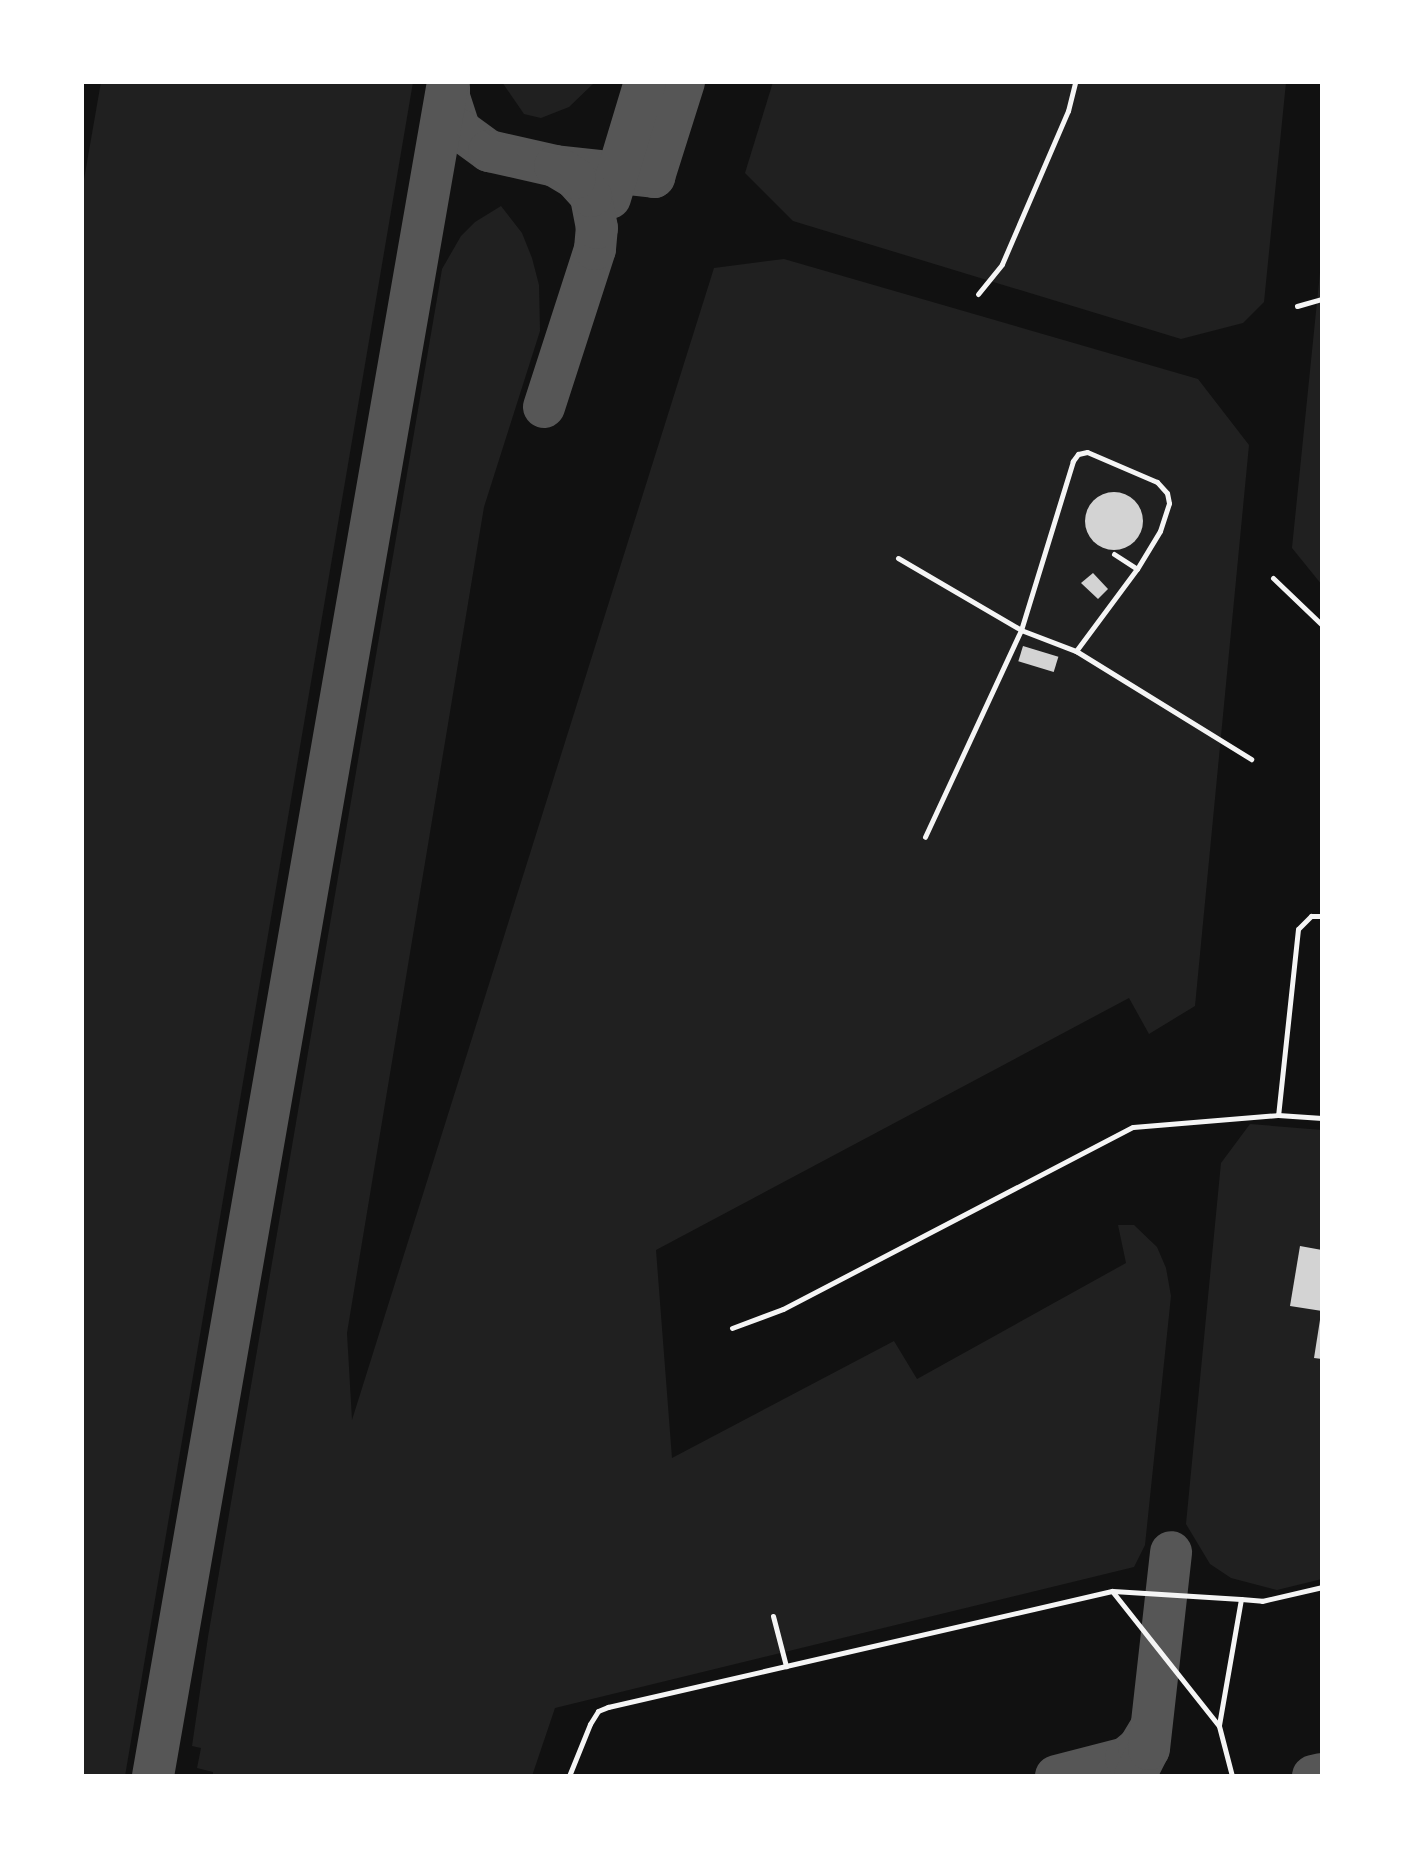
<!DOCTYPE html>
<html>
<head>
<meta charset="utf-8">
<style>
	body { margin:0 }
	#map { position:relative; width:1404px; height:1858px; overflow:hidden; background:#111; font-family:"Roboto Condensed",sans-serif }
	div>[style] { position:absolute }
	.green>* { inset:0; background:#202020 }
	.taxiway>* { height:42px; margin:-21px; padding:0 21px; transform-origin:21px; border-radius:21px; background:#565656 }
	.building>* { inset:0; background:#d3d3d3; transform-origin:0 0 }
	.round { border-radius:50% }
	.service>* { height:5px; margin:-2.5px; padding:0 2.5px; transform-origin:2.5px; border-radius:2.5px; background:#f5f5f5 }
	span { translate:-50% -50%; white-space:nowrap; text-align:center; line-height:1.15; -webkit-text-stroke:8px #fff; paint-order:stroke }
	.frame { position:absolute; inset:0; border:84px solid #fff; pointer-events:none }
</style>
</head>
<body>
<div id="map">
	<div class="green">
		<i style="clip-path:polygon(101px 82px,413px 82px,125px 1776px,82px 1776px,82px 191px)"></i>
		<i style="clip-path:polygon(502px 82px,595px 82px,569px 107px,541px 118px,524px 114px)"></i>
		<i style="clip-path:polygon(773px 82px,1286px 82px,1264px 302px,1243px 323px,1181px 339px,793px 221px,745px 173px)"></i>
		<i style="clip-path:polygon(501px 206px,522px 233px,532px 258px,539px 285px,540px 331px,484px 507px,347px 1333px,352px 1420px,714px 268px,784px 259px,1198px 379px,1249px 445px,1195px 1006px,1149px 1034px,1129px 998px,656px 1250px,672px 1458px,894px 1341px,917px 1379px,1126px 1263px,1118px 1225px,1134px 1225px,1157px 1247px,1166px 1268px,1171px 1296px,1145px 1545px,1134px 1567px,555px 1708px,532px 1776px,213px 1776px,213px 1772px,197px 1768px,201px 1748px,192px 1746px,208px 1637px,439px 287px,442px 269px,461px 236px,475px 222px)"></i>
		<i style="clip-path:polygon(1322px 253px,1322px 585px,1292px 548px)"></i>
		<i style="clip-path:polygon(1250px 1124px,1322px 1130px,1322px 1579px,1277px 1590px,1231px 1578px,1210px 1564px,1186px 1524px,1221px 1163px)"></i>
	</div>
	<div class="taxiway">
		<i style="left:449px;top:87px;width:10px;rotate:90deg"></i>
		<i style="left:449px;top:97px;width:35px;rotate:72deg"></i>
		<i style="left:460px;top:130px;width:36px;rotate:36deg"></i>
		<i style="left:489px;top:151px;width:68px;rotate:12.8deg"></i>
		<i style="left:555px;top:166px;width:100px;rotate:6.3deg"></i>
		<i style="left:654px;top:177px;width:100px;rotate:-72.5deg"></i>
		<i style="left:610px;top:198px;width:121px;rotate:-73.2deg"></i>
		<i style="left:544px;top:407px;width:166px;rotate:-72.1deg"></i>
		<i style="left:595px;top:249px;width:21px;rotate:-85deg"></i>
		<i style="left:597px;top:228px;width:33px;rotate:-101deg"></i>
		<i style="left:591px;top:196px;width:24px;rotate:-132deg"></i>
		<i style="left:575px;top:178px;width:23px;rotate:-149deg"></i>
		<i style="left:153px;top:1776px;width:1719px;rotate:-80.12deg"></i>
		<i style="left:1056px;top:1776px;width:72px;rotate:-14.4deg"></i>
		<i style="left:1126px;top:1758px;width:17px;rotate:-40deg"></i>
		<i style="left:1139px;top:1747px;width:21px;rotate:-59deg"></i>
		<i style="left:1135px;top:1776px;width:30px;rotate:-63deg"></i>
		<i style="left:1149px;top:1749px;width:198px;rotate:-83.6deg"></i>
		<i style="left:1313px;top:1776px;width:9px;rotate:-13deg"></i>
	</div>
	<div class="building">
		<i class="round" style="left:1085px;top:492px;width:58px;height:58px"></i>
		<i style="clip-path:polygon(1093px 573px,1108px 589px,1098px 599px,1081px 583px)"></i>
		<i style="left:1023px;top:646px;width:37px;height:16px;rotate:17deg"></i>
		<i style="clip-path:polygon(1300px 1246px,1322px 1250px,1322px 1311px,1290px 1306px)"></i>
		<i style="clip-path:polygon(1320px 1320px,1322px 1320px,1322px 1359px,1314px 1358px)"></i>
	</div>
	<div class="service">
		<i style="left:978px;top:294px;width:38px;rotate:-51deg"></i>
		<i style="left:1002px;top:264px;width:167px;rotate:-66.7deg"></i>
		<i style="left:1068px;top:111px;width:30px;rotate:-76deg"></i>
		<i style="left:1297px;top:306px;width:26px;rotate:-16deg"></i>
		<i style="left:1114px;top:554px;width:27px;rotate:33deg"></i>
		<i style="left:898px;top:558px;width:143px;rotate:30.3deg"></i>
		<i style="left:1021px;top:630px;width:228px;rotate:114.9deg"></i>
		<i style="left:1273px;top:578px;width:68px;rotate:43.8deg"></i>
		<i style="left:1076px;top:651px;width:102px;rotate:-53.4deg"></i>
		<i style="left:1137px;top:569px;width:44px;rotate:-58.8deg"></i>
		<i style="left:1160px;top:531px;width:29px;rotate:-72deg"></i>
		<i style="left:1169px;top:503px;width:10px;rotate:-101deg"></i>
		<i style="left:1167px;top:493px;width:15px;rotate:-132deg"></i>
		<i style="left:1157px;top:482px;width:76px;rotate:-156.8deg"></i>
		<i style="left:1087px;top:452px;width:9px;rotate:167deg"></i>
		<i style="left:1078px;top:454px;width:9px;rotate:126deg"></i>
		<i style="left:1073px;top:461px;width:177px;rotate:107.1deg"></i>
		<i style="left:1021px;top:630px;width:59px;rotate:20.9deg"></i>
		<i style="left:1076px;top:651px;width:206px;rotate:31.7deg"></i>
		<i style="left:1322px;top:916px;width:11px;rotate:180deg"></i>
		<i style="left:1311px;top:916px;width:18px;rotate:135deg"></i>
		<i style="left:1298px;top:929px;width:187px;rotate:96.1deg"></i>
		<i style="left:1278px;top:1115px;width:44px;rotate:3.9deg"></i>
		<i style="left:732px;top:1328px;width:54px;rotate:-20.4deg"></i>
		<i style="left:783px;top:1309px;width:394px;rotate:-27.5deg"></i>
		<i style="left:1133px;top:1127px;width:145px;rotate:-4.7deg"></i>
		<i style="left:1113px;top:1591px;width:128px;rotate:3.6deg"></i>
		<i style="left:773px;top:1616px;width:52px;rotate:75.4deg"></i>
		<i style="left:1219px;top:1725px;width:128px;rotate:-80.1deg"></i>
		<i style="left:1241px;top:1599px;width:21px;rotate:5deg"></i>
		<i style="left:1262px;top:1601px;width:62px;rotate:-13.1deg"></i>
		<i style="left:569px;top:1776px;width:56px;rotate:-68deg"></i>
		<i style="left:590px;top:1724px;width:15px;rotate:-58deg"></i>
		<i style="left:598px;top:1711px;width:11px;rotate:-22deg"></i>
		<i style="left:608px;top:1707px;width:517px;rotate:-12.96deg"></i>
		<i style="left:1112px;top:1591px;width:172px;rotate:51.6deg"></i>
		<i style="left:1219px;top:1726px;width:52px;rotate:75.4deg"></i>
	</div>
	<div class="frame"></div>
</div>
</body>
</html>
